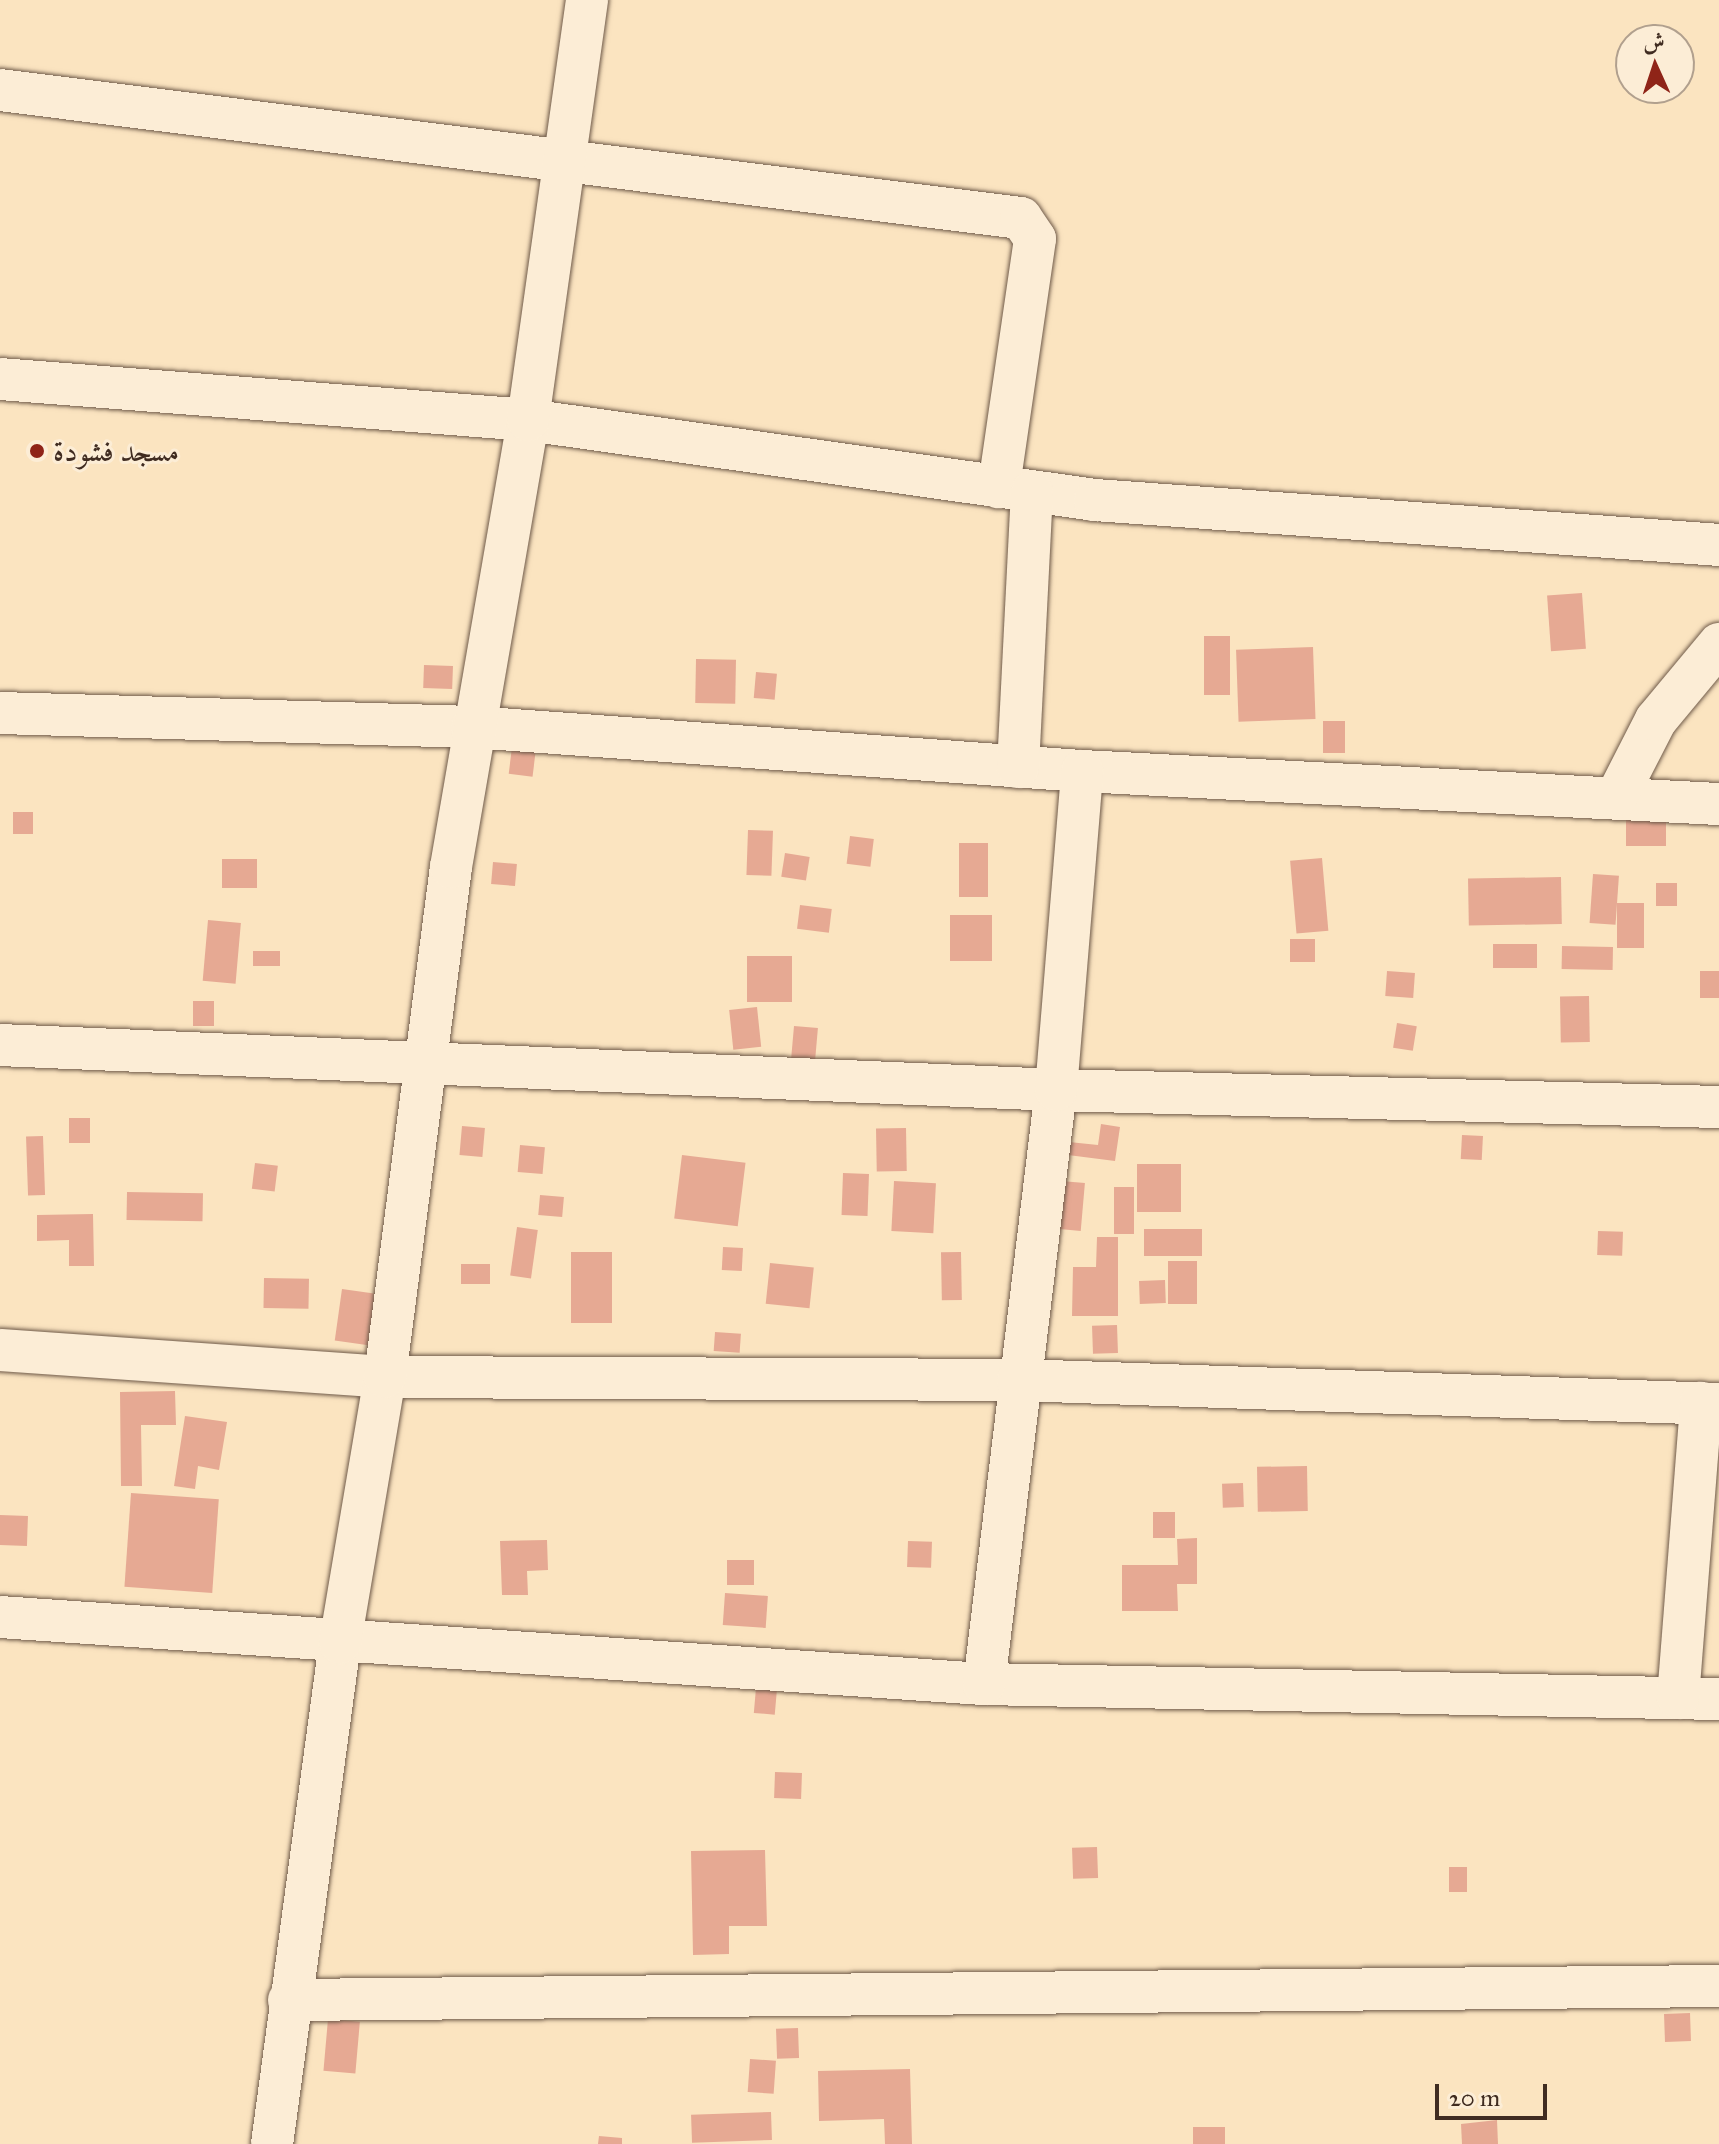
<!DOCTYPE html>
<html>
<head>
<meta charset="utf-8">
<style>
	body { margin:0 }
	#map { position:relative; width:1719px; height:2144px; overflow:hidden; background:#fbe4c0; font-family:"IM FELL Great Primer",Amiri,serif }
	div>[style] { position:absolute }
	.building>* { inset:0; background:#e6a993; transform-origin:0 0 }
	.roads { filter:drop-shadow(0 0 2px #6f5a49) drop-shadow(0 0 2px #6f5a49) }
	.minor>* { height:42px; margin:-21px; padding:0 21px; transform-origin:21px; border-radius:21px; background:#fcedd6 }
	.dots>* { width:22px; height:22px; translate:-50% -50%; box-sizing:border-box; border:4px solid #fcedd6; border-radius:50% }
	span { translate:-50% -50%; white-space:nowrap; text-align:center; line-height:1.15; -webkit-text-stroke:6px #fcedd6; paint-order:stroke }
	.poi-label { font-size:30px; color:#402c21 }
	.left { translate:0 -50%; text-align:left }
	.north { position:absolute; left:1615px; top:24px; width:80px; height:80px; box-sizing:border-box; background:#fcedd6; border:2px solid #b1a08e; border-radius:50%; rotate:357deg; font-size:22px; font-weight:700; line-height:32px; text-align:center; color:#402c21 }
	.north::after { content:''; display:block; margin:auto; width:28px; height:36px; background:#8f2418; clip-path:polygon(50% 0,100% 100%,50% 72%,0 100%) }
	.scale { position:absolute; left:1435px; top:2084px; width:112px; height:36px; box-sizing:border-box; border:4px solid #402c21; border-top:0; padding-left:10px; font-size:24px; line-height:28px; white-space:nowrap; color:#402c21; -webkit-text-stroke:6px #fcedd6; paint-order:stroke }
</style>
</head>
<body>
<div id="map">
	<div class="building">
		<i style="left:1582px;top:593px;width:56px;height:35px;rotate:86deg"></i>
		<i style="left:1204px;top:636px;width:26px;height:59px"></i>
		<i style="left:1313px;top:647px;width:72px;height:77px;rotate:88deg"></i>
		<i style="left:696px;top:659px;width:40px;height:44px;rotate:1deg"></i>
		<i style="left:424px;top:665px;width:29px;height:23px;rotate:2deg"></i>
		<i style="left:756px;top:672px;width:21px;height:26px;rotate:5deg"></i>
		<i style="left:1323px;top:721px;width:22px;height:32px"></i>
		<i style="left:512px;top:747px;width:24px;height:27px;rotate:7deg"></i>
		<i style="left:13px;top:812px;width:20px;height:22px"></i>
		<i style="left:1626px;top:819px;width:40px;height:27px"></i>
		<i style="left:748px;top:830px;width:25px;height:45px;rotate:2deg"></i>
		<i style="left:850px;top:836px;width:24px;height:28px;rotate:7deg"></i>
		<i style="left:988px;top:843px;width:54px;height:29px;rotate:90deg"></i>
		<i style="left:785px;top:853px;width:25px;height:24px;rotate:9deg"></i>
		<i style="left:1322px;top:858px;width:73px;height:32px;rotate:85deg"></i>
		<i style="left:222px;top:859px;width:35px;height:29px"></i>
		<i style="left:493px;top:862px;width:24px;height:22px;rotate:5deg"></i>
		<i style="left:1593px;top:874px;width:26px;height:49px;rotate:4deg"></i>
		<i style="left:1561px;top:877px;width:47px;height:93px;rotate:89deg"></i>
		<i style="left:1656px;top:883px;width:21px;height:23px"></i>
		<i style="left:1644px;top:903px;width:45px;height:27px;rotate:90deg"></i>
		<i style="left:800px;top:905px;width:32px;height:24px;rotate:7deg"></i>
		<i style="left:950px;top:915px;width:42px;height:46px"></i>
		<i style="left:208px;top:920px;width:33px;height:61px;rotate:5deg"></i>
		<i style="left:1290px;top:939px;width:25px;height:23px"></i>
		<i style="left:1537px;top:944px;width:24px;height:44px;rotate:90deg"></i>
		<i style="left:1562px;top:946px;width:51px;height:23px;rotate:1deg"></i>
		<i style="left:280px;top:951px;width:15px;height:27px;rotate:90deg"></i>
		<i style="left:747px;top:956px;width:45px;height:46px"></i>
		<i style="left:1387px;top:971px;width:28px;height:25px;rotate:4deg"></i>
		<i style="left:1700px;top:971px;width:19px;height:27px"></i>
		<i style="left:1589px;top:996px;width:46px;height:29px;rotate:89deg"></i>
		<i style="left:214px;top:1001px;width:25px;height:21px;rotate:90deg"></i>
		<i style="left:757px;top:1007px;width:40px;height:28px;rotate:84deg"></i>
		<i style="left:1397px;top:1023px;width:20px;height:25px;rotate:9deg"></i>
		<i style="left:794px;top:1026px;width:24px;height:40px;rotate:5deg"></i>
		<i style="left:69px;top:1118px;width:21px;height:25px"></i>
		<i style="clip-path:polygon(1101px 1124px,1120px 1127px,1115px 1161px,1068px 1155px,1069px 1142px,1098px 1145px)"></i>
		<i style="left:462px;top:1126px;width:23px;height:29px;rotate:5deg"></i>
		<i style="left:906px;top:1128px;width:43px;height:30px;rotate:89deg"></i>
		<i style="left:1462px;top:1135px;width:21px;height:24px;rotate:3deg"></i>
		<i style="left:43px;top:1136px;width:59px;height:17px;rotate:88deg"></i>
		<i style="left:520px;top:1145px;width:25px;height:27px;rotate:5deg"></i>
		<i style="left:682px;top:1155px;width:64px;height:64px;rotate:7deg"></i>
		<i style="left:255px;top:1163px;width:23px;height:26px;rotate:7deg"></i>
		<i style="left:1181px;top:1164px;width:48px;height:44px;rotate:90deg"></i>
		<i style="left:843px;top:1173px;width:26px;height:42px;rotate:2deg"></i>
		<i style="left:894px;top:1181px;width:42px;height:50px;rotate:3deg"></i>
		<i style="left:1061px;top:1181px;width:24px;height:48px;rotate:5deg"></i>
		<i style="left:1114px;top:1187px;width:20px;height:47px"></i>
		<i style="left:127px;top:1192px;width:76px;height:28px;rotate:1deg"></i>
		<i style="left:540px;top:1195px;width:24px;height:20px;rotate:5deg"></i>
		<i style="clip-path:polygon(93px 1214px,94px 1266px,69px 1266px,69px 1240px,37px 1241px,37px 1215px)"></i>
		<i style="left:517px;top:1227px;width:21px;height:49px;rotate:8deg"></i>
		<i style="left:1202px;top:1229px;width:27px;height:58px;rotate:90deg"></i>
		<i style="left:1598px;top:1231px;width:25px;height:24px;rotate:2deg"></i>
		<i style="clip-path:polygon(1097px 1237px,1118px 1237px,1118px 1316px,1072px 1316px,1073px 1267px,1096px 1267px)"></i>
		<i style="left:723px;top:1247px;width:20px;height:23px;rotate:3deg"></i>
		<i style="left:571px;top:1252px;width:41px;height:71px"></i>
		<i style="left:961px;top:1252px;width:48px;height:20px;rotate:89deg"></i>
		<i style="left:1168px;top:1261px;width:29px;height:43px"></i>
		<i style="left:770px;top:1263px;width:44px;height:41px;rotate:6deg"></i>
		<i style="left:461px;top:1264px;width:29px;height:20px"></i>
		<i style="left:264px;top:1278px;width:45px;height:30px;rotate:1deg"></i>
		<i style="left:1165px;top:1280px;width:23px;height:26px;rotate:88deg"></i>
		<i style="left:342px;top:1289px;width:34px;height:52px;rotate:8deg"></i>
		<i style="left:1117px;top:1325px;width:28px;height:25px;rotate:88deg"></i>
		<i style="left:715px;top:1332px;width:26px;height:19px;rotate:4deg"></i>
		<i style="clip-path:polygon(175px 1391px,176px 1425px,141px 1425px,142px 1486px,121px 1486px,120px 1392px)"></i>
		<i style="clip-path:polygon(185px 1416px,227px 1422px,219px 1470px,198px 1466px,195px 1489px,174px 1486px)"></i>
		<i style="left:1307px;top:1466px;width:45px;height:50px;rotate:89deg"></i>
		<i style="left:1243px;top:1483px;width:24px;height:21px;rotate:88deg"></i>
		<i style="left:131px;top:1493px;width:88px;height:94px;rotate:4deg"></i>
		<i style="left:1153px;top:1512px;width:22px;height:26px"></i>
		<i style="left:0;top:1515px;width:28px;height:30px;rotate:2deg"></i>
		<i style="clip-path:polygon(1197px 1538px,1197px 1584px,1177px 1584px,1178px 1611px,1122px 1611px,1122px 1565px,1178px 1565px,1177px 1539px)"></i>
		<i style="clip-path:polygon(547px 1540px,548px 1570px,527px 1571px,528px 1595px,502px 1595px,500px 1541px)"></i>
		<i style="left:908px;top:1541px;width:24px;height:26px;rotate:2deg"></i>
		<i style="left:754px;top:1560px;width:25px;height:27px;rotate:90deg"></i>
		<i style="left:725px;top:1593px;width:43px;height:32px;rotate:4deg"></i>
		<i style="left:756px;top:1688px;width:21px;height:25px;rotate:5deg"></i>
		<i style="left:775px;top:1772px;width:27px;height:26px;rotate:2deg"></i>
		<i style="left:1097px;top:1847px;width:31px;height:25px;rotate:88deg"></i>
		<i style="clip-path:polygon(765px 1850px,767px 1926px,729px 1926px,729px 1954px,693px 1955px,691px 1851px)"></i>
		<i style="left:1449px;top:1867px;width:18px;height:25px"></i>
		<i style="left:1690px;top:2013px;width:28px;height:26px;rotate:88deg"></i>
		<i style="left:328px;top:2019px;width:32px;height:52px;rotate:5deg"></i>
		<i style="left:798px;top:2028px;width:30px;height:22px;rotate:88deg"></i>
		<i style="left:750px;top:2059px;width:26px;height:33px;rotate:4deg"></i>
		<i style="clip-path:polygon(910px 2069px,912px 2144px,885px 2144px,884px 2119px,819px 2121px,818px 2071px)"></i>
		<i style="left:771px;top:2112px;width:28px;height:80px;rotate:88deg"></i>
		<i style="clip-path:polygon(1497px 2120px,1498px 2144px,1462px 2144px,1461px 2124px)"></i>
		<i style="left:1225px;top:2127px;width:17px;height:32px;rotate:90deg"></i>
		<i style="clip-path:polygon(599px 2136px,622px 2138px,622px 2144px,598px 2144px)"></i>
	</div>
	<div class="roads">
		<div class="minor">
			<i style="left:0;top:90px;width:1029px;rotate:7.15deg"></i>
			<i style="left:1021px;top:218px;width:25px;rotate:56deg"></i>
			<i style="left:1035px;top:239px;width:251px;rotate:98.3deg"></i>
			<i style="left:0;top:379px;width:530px;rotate:4.44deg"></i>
			<i style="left:528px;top:420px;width:573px;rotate:8.03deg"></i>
			<i style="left:1095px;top:500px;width:626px;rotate:4.12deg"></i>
			<i style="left:0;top:713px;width:472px;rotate:1.7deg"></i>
			<i style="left:472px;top:727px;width:612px;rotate:4.13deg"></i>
			<i style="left:1082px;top:771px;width:638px;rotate:2.97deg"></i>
			<i style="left:1018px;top:767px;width:275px;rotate:-87.1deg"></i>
			<i style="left:1616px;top:798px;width:88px;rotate:-62.9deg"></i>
			<i style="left:1656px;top:720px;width:99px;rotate:-50.3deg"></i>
			<i style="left:0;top:1045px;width:1057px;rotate:2.44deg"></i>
			<i style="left:1056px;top:1090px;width:663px;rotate:1.47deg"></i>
			<i style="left:0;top:1350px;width:386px;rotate:4deg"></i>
			<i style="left:385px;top:1377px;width:633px;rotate:0.27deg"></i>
			<i style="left:1018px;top:1380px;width:701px;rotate:1.96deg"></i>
			<i style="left:0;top:1617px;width:986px;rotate:3.9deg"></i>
			<i style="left:984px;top:1684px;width:735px;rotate:1.17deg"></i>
			<i style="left:984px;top:1684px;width:598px;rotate:-83.09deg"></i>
			<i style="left:1056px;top:1090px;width:320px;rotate:-85.3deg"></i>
			<i style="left:1678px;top:1698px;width:296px;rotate:-85.5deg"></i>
			<i style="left:289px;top:2000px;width:1430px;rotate:-0.56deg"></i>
			<i style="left:272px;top:2144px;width:506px;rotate:-82.27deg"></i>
			<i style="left:340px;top:1643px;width:270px;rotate:-80.4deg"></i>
			<i style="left:385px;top:1377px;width:514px;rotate:-82.63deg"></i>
			<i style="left:451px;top:867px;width:454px;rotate:-80.2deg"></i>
			<i style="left:528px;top:420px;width:424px;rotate:-82deg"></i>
		</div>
	</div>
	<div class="dots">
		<i style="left:37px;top:451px;background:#8f2418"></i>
	</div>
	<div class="poi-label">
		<span class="left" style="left:53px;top:451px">مسجد فشودة</span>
	</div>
	<div class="north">ش</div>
	<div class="scale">20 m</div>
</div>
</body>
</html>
